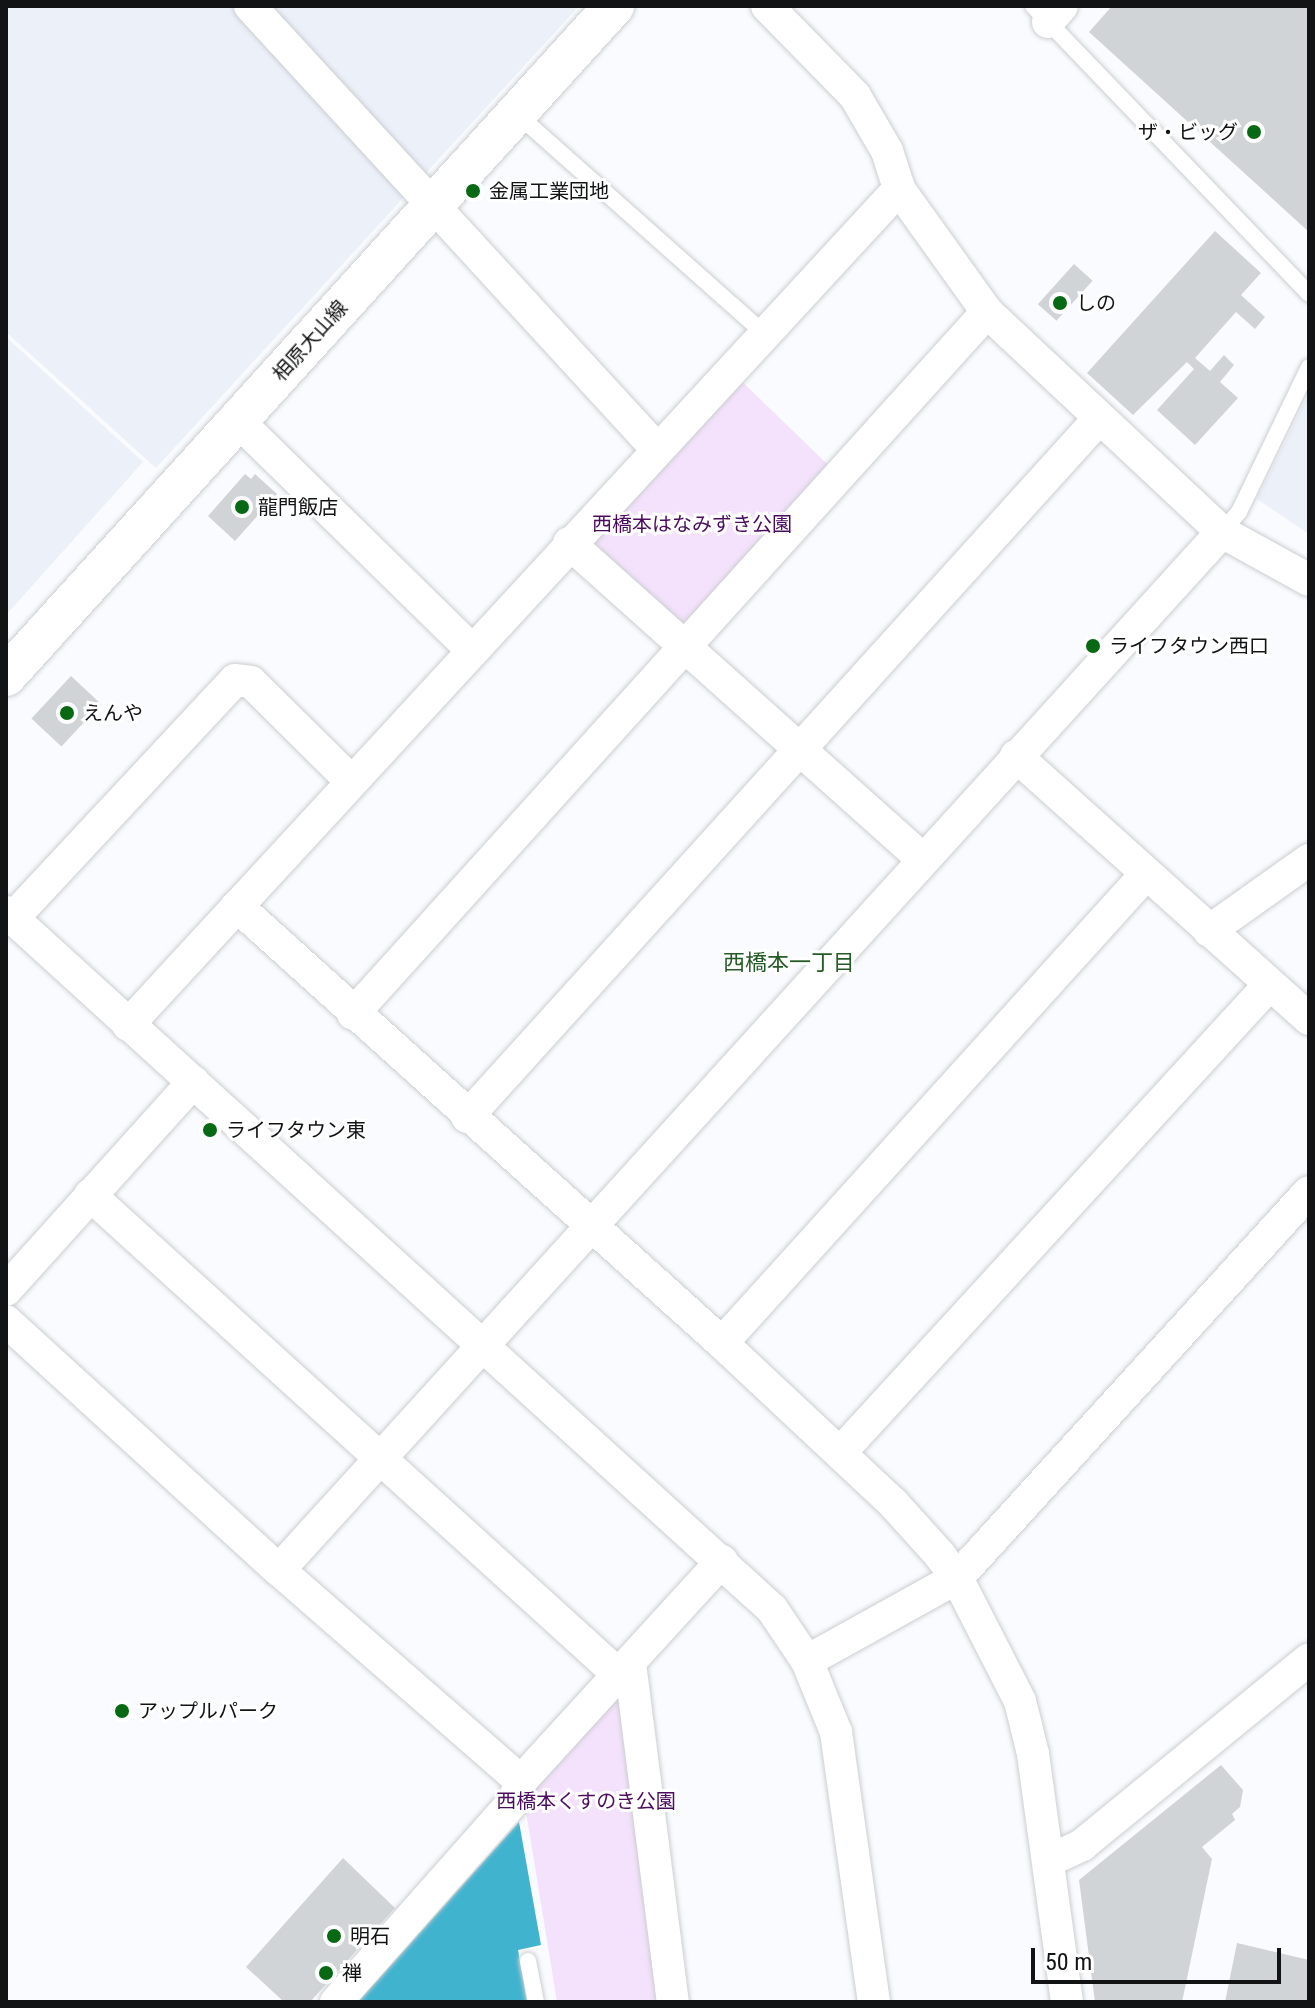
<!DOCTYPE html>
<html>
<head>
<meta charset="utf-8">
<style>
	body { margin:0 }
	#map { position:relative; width:1315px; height:2008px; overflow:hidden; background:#f9fbfe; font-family:"Roboto Condensed","Noto Sans JP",sans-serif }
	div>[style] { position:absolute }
	.built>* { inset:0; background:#ebf0f9 }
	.green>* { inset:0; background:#f4e2fc; transform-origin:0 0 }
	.water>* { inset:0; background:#40b3cf }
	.building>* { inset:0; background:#d1d4d6; transform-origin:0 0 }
	.roads { filter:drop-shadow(0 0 2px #ccced1) drop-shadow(0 0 2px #ccced1) }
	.service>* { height:16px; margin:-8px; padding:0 8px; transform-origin:8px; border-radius:8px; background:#fff }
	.minor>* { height:32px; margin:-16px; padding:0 16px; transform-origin:16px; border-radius:16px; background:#fff }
	.tertiary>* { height:40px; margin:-20px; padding:0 20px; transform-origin:20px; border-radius:20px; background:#fff }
	.dots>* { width:22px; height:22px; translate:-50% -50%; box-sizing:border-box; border:4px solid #fff; border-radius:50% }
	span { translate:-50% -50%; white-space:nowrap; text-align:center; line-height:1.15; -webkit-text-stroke:6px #fff; paint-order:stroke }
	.poi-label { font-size:20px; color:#121314 }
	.right { translate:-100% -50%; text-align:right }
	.left { translate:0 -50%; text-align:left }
	.street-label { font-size:20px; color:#121314 }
	.park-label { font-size:20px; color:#4b0c5f }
	.neighbourhood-label { font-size:22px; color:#265b27 }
	.frame { position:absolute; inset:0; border:8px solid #121314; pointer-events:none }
	.scale { position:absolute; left:1031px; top:1948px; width:250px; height:36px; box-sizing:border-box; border:4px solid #121314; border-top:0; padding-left:10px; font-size:24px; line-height:28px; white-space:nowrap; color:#121314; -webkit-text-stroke:6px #fff; paint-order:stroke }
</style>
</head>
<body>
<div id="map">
	<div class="built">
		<i style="clip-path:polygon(6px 6px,579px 6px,156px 468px,6px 332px)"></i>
		<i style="clip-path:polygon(6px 337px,143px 462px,6px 615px)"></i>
		<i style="clip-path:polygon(1309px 393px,1309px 534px,1257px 499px)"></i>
	</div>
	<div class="green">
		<i style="left:731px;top:371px;width:151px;height:236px;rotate:44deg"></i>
		<i style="clip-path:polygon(619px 1675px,673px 2002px,557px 2002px,521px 1781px)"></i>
	</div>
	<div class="water">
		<i style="clip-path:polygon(519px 1822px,541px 1945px,518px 1950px,527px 2002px,358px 2002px)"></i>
	</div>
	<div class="building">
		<i style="clip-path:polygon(1112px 6px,1309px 6px,1309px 232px,1089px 32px)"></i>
		<i style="clip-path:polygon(1215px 231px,1261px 273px,1241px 295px,1265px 317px,1255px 329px,1236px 312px,1195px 358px,1210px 371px,1224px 355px,1234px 365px,1220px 382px,1238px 398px,1195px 445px,1157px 410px,1194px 369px,1187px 362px,1133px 415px,1087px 373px)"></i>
		<i style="left:1074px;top:264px;width:25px;height:54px;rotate:42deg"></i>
		<i style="clip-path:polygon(245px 474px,251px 479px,255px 474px,277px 494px,235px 541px,208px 516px)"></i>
		<i style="left:71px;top:676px;width:41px;height:58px;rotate:43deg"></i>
		<i style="clip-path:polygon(1221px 1765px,1243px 1790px,1240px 1807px,1232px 1814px,1235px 1820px,1202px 1847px,1212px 1859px,1182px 2002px,1095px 2002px,1079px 1880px)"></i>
		<i style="clip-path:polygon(343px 1858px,395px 1908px,310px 2002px,284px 2002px,246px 1967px)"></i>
		<i style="clip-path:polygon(1237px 1943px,1309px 1960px,1309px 2002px,1225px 2002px)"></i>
	</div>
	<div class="roads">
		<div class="service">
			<i style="left:1033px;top:6px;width:399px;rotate:46.2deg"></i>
			<i style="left:517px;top:114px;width:332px;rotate:41.6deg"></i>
			<i style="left:1222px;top:532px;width:26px;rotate:-50deg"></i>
			<i style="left:1239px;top:512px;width:161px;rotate:-64.2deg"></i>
			<i style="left:528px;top:1961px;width:42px;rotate:79deg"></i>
		</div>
		<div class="minor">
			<i style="left:250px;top:6px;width:602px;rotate:47.43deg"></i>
			<i style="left:767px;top:6px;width:126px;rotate:45.6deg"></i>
			<i style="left:855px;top:96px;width:64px;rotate:59.8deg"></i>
			<i style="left:887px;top:151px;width:40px;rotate:72deg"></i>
			<i style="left:899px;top:189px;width:151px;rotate:54.4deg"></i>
			<i style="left:987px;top:312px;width:322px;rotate:43.1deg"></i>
			<i style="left:1222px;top:532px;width:99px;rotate:28.9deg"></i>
			<i style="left:1048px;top:22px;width:21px;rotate:-49deg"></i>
			<i style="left:238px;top:421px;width:325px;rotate:44.4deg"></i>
			<i style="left:569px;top:543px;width:475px;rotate:41.8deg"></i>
			<i style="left:1016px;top:756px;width:394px;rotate:41.9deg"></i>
			<i style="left:237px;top:906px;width:653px;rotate:42.02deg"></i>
			<i style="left:722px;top:1343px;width:234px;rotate:43.1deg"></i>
			<i style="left:893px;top:1503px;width:69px;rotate:48deg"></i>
			<i style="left:939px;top:1554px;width:30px;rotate:53deg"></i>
			<i style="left:957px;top:1578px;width:138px;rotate:62.9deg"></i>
			<i style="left:1020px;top:1701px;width:55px;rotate:76.2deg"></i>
			<i style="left:1033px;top:1754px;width:250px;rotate:82.2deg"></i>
			<i style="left:6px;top:912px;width:1036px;rotate:42.3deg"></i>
			<i style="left:772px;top:1609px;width:63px;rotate:56.1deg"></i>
			<i style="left:807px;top:1661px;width:77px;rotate:67.8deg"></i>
			<i style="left:836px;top:1732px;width:273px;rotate:82deg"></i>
			<i style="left:13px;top:918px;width:325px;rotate:-47deg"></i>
			<i style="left:235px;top:680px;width:16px;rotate:7deg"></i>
			<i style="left:251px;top:682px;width:138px;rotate:44.7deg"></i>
			<i style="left:1209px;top:931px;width:123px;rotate:-35.4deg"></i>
			<i style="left:353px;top:1014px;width:946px;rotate:-47.91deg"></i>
			<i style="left:128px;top:1025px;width:1137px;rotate:-47.32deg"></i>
			<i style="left:467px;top:1117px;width:940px;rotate:-47.85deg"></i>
			<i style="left:90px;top:1195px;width:714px;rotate:42.22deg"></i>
			<i style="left:6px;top:1290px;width:280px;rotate:-48deg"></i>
			<i style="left:6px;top:1321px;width:369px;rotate:42.4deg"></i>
			<i style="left:279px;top:1570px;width:321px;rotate:41.1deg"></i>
			<i style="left:521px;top:1781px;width:298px;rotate:-47.6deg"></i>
			<i style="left:722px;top:1343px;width:632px;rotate:-47.88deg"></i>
			<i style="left:840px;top:1453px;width:636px;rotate:-47.48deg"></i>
			<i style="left:279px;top:1570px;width:1402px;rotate:-47.75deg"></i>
			<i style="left:807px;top:1661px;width:171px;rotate:-29deg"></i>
			<i style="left:957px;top:1578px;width:522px;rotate:-47.64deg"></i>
			<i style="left:630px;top:1663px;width:342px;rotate:82.8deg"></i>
			<i style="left:1048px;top:1861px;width:38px;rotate:-25deg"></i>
			<i style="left:1082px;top:1845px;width:293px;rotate:-39.3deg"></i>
			<i style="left:336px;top:2002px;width:267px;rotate:-48.5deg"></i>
			<i style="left:513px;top:1802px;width:22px;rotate:-69deg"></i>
		</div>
		<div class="tertiary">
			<i style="left:6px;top:676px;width:905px;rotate:-47.78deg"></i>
		</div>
	</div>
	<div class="dots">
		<i style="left:1254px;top:132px;background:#076913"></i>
		<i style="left:473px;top:191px;background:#076913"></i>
		<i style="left:1060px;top:303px;background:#076913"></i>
		<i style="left:242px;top:507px;background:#076913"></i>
		<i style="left:1093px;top:646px;background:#076913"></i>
		<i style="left:67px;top:713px;background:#076913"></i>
		<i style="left:210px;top:1130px;background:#076913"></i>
		<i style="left:122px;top:1711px;background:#076913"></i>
		<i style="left:334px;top:1936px;background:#076913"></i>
		<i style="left:326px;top:1973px;background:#076913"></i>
	</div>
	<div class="poi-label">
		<span class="right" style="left:1238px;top:132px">ザ・ビッグ</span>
		<span class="left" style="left:489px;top:191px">金属工業団地</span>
		<span class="left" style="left:1076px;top:303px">しの</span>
		<span class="left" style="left:258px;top:507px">龍門飯店</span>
		<span class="left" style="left:1109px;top:646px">ライフタウン西口</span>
		<span class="left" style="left:83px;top:713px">えんや</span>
		<span class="left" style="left:226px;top:1130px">ライフタウン東</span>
		<span class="left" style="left:138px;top:1711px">アップルパーク</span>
		<span class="left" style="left:350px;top:1936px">明石</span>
		<span class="left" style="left:342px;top:1973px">禅</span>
	</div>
	<div class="street-label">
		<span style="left:310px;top:341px;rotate:-48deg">相原大山線</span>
	</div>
	<div class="park-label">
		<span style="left:692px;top:524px">西橋本はなみずき公園</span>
		<span style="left:586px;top:1801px">西橋本くすのき公園</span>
	</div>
	<div class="neighbourhood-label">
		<span style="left:789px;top:963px">西橋本一丁目</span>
	</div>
	<div class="frame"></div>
	<div class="scale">50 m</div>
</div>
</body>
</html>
